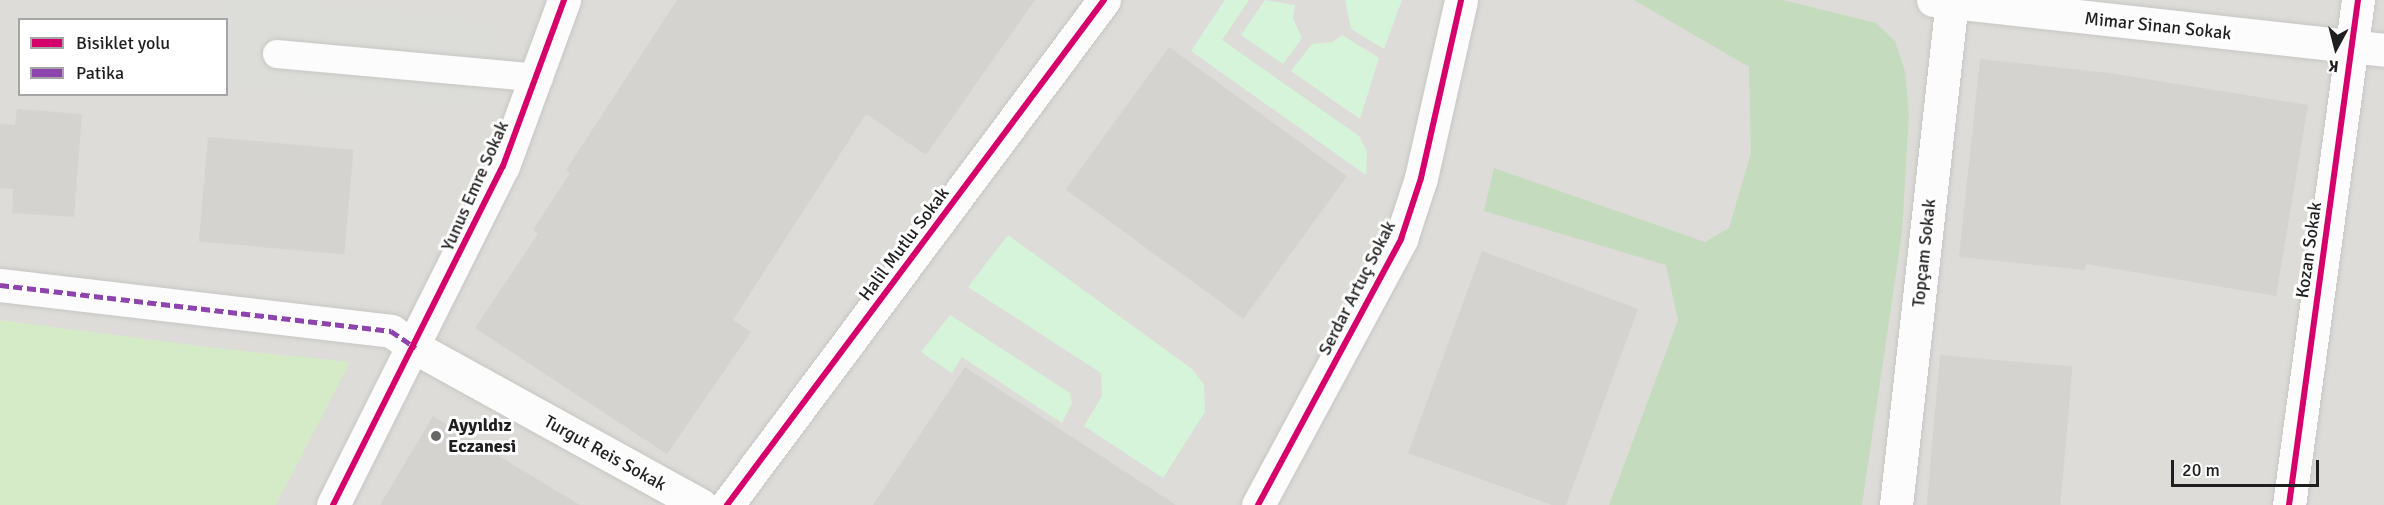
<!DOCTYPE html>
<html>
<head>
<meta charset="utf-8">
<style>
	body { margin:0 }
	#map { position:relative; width:2384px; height:505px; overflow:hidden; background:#eeede8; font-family:Signika,sans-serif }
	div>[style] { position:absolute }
	.residential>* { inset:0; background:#dddcd9 }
	.grass>* { inset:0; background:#d5ebc7 }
	.forest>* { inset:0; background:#c4dcbd }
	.park>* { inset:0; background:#d6f4da }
	.parking>* { inset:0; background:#dcdcd9 }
	.building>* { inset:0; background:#d5d3cf; transform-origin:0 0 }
	.roads { filter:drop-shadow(0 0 2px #c6c6c4) drop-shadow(0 0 2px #c6c6c4) }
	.service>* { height:28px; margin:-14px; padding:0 14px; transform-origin:14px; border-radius:14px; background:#fcfcfc }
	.pedestrian>* { height:33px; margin:-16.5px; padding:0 16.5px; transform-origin:16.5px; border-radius:16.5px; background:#fcfcfc }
	.minor>* { height:33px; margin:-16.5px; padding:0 16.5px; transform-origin:16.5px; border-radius:16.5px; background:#fcfcfc }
	.quiet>* { height:4.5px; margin-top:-2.25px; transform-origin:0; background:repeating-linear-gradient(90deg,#8e44ad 0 9px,transparent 0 13.5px) }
	.cycleway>* { height:6px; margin:-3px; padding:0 3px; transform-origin:3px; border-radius:3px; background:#d6006c }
	.dots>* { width:16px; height:16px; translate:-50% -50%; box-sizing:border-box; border:3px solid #fff; border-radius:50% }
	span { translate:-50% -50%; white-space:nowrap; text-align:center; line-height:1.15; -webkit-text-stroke:6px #fff; paint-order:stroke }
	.street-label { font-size:18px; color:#1f1f1f }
	.poi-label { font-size:18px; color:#1f1f1f; font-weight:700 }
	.left { translate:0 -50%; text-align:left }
	.legend { position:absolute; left:18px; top:18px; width:210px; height:78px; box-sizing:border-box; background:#fff; border:2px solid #a5a5a5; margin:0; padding:8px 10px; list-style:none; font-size:18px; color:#1f1f1f }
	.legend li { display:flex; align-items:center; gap:12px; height:30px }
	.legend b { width:30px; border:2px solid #a5a5a5 }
	.north { position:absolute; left:2306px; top:18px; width:60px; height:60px; -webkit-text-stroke:4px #fff; paint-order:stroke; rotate:187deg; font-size:16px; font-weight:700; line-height:24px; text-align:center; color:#1f1f1f }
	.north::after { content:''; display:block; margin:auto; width:21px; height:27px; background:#1f1f1f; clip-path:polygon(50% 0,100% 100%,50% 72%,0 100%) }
	.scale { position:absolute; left:2171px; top:460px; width:148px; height:27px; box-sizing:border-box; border:3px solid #1f1f1f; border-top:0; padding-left:8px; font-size:18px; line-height:21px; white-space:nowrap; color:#1f1f1f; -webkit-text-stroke:4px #fff; paint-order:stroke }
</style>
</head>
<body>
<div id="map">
	<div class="residential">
		<i style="clip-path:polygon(evenodd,0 0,2384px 0,2384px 505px,0 505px,0 0,20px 20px,226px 20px,226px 94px,20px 94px,20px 20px)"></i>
	</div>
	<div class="grass">
		<i style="clip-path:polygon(0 320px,215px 348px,350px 362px,276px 505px,0 505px)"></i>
	</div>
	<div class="forest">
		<i style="clip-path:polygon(1634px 0,1783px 0,1876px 23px,1895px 41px,1905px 71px,1909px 113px,1902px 233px,1862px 505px,1609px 505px,1678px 320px,1666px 265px,1484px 211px,1494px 168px,1705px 242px,1729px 228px,1751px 153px,1749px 67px)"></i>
	</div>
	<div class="park">
		<i style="clip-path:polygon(1225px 0,1249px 0,1222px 40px,1359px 136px,1367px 151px,1366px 175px,1191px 51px)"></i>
		<i style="clip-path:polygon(1265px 0,1295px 5px,1293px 18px,1302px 38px,1283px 64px,1241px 35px)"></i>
		<i style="clip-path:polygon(1345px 0,1402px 0,1384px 49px,1351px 29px)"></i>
		<i style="clip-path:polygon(1342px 35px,1379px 58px,1360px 119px,1291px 71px,1312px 44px,1333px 42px)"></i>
		<i style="clip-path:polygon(1008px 235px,1192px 369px,1204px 384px,1205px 412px,1163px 478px,1084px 426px,1102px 396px,1101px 373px,968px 287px)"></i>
		<i style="clip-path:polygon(950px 315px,1070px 393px,1072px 403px,1062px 423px,962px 357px,952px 373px,921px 352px)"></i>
	</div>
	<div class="parking">
		<i style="clip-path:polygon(225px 0,293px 0,501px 24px,476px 105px,227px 86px)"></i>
	</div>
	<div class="building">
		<i style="clip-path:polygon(677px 0,1035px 0,926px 155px,866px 114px,733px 320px,751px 332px,667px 454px,475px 328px,538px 234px,533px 230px,570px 173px,566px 170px)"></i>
		<i style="left:1169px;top:47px;width:220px;height:176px;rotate:36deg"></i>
		<i style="clip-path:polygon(1980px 59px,2109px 73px,2308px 105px,2276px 296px,2086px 264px,2085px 270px,1959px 257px)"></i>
		<i style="clip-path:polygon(17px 109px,82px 114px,74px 217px,12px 213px,13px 189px,0 188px,0 124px,15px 125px)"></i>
		<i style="left:208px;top:137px;width:146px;height:105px;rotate:5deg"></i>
		<i style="clip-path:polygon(1482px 251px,1638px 309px,1566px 505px,1552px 505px,1408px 453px)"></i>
		<i style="left:1940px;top:355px;width:133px;height:151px;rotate:5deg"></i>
		<i style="clip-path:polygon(965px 367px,1176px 505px,873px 505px)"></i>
		<i style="clip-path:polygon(433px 416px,580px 505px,380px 505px)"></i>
	</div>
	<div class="roads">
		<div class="service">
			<i style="left:277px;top:54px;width:263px;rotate:5.2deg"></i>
		</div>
		<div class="pedestrian">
			<i style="left:0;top:285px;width:394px;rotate:6.7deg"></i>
			<i style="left:391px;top:331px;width:30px;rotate:34deg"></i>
		</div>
		<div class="minor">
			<i style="left:1933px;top:0;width:454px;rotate:6.3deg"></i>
			<i style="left:416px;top:348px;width:325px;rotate:28.9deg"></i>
			<i style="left:333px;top:505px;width:379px;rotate:-63.4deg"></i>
			<i style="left:503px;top:166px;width:177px;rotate:-69.8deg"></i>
			<i style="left:727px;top:505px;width:630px;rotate:-53.26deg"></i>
			<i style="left:1258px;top:505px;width:302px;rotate:-61.7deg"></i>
			<i style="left:1401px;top:239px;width:64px;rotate:-71.8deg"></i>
			<i style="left:1421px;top:178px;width:182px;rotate:-77.3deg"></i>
			<i style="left:1896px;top:505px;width:508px;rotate:-83.67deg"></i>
			<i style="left:2289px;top:505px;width:510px;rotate:-82.22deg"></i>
		</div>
	</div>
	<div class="quiet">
		<i style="left:0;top:285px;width:394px;rotate:6.7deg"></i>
		<i style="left:391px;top:331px;width:30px;rotate:34deg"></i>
	</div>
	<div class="cycleway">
		<i style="left:333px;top:505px;width:379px;rotate:-63.4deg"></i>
		<i style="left:503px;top:166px;width:177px;rotate:-69.8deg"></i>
		<i style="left:727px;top:505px;width:630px;rotate:-53.26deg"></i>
		<i style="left:1258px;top:505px;width:302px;rotate:-61.7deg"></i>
		<i style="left:1401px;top:239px;width:64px;rotate:-71.8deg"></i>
		<i style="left:1421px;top:178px;width:182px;rotate:-77.3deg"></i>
		<i style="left:2289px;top:505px;width:510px;rotate:-82.22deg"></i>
	</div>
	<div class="dots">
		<i style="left:436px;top:436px;background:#676765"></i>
	</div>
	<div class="street-label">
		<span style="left:2158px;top:26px;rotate:6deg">Mimar Sinan Sokak</span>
		<span style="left:475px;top:186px;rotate:-66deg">Yunus Emre Sokak</span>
		<span style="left:904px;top:244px;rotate:-53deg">Halil Mutlu Sokak</span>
		<span style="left:2309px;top:250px;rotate:-82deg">Kozan Sokak</span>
		<span style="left:1924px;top:253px;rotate:-84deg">Topçam Sokak</span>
		<span style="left:1357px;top:288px;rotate:-63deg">Serdar Artuç Sokak</span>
		<span style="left:605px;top:453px;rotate:29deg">Turgut Reis Sokak</span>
	</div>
	<div class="poi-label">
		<span class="left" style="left:448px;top:436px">Ayyıldız<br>Eczanesi</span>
	</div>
	<ul class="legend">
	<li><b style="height:8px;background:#d6006c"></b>Bisiklet yolu</li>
	<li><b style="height:8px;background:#8e44ad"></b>Patika</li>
	</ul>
	<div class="north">K</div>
	<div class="scale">20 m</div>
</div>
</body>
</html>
